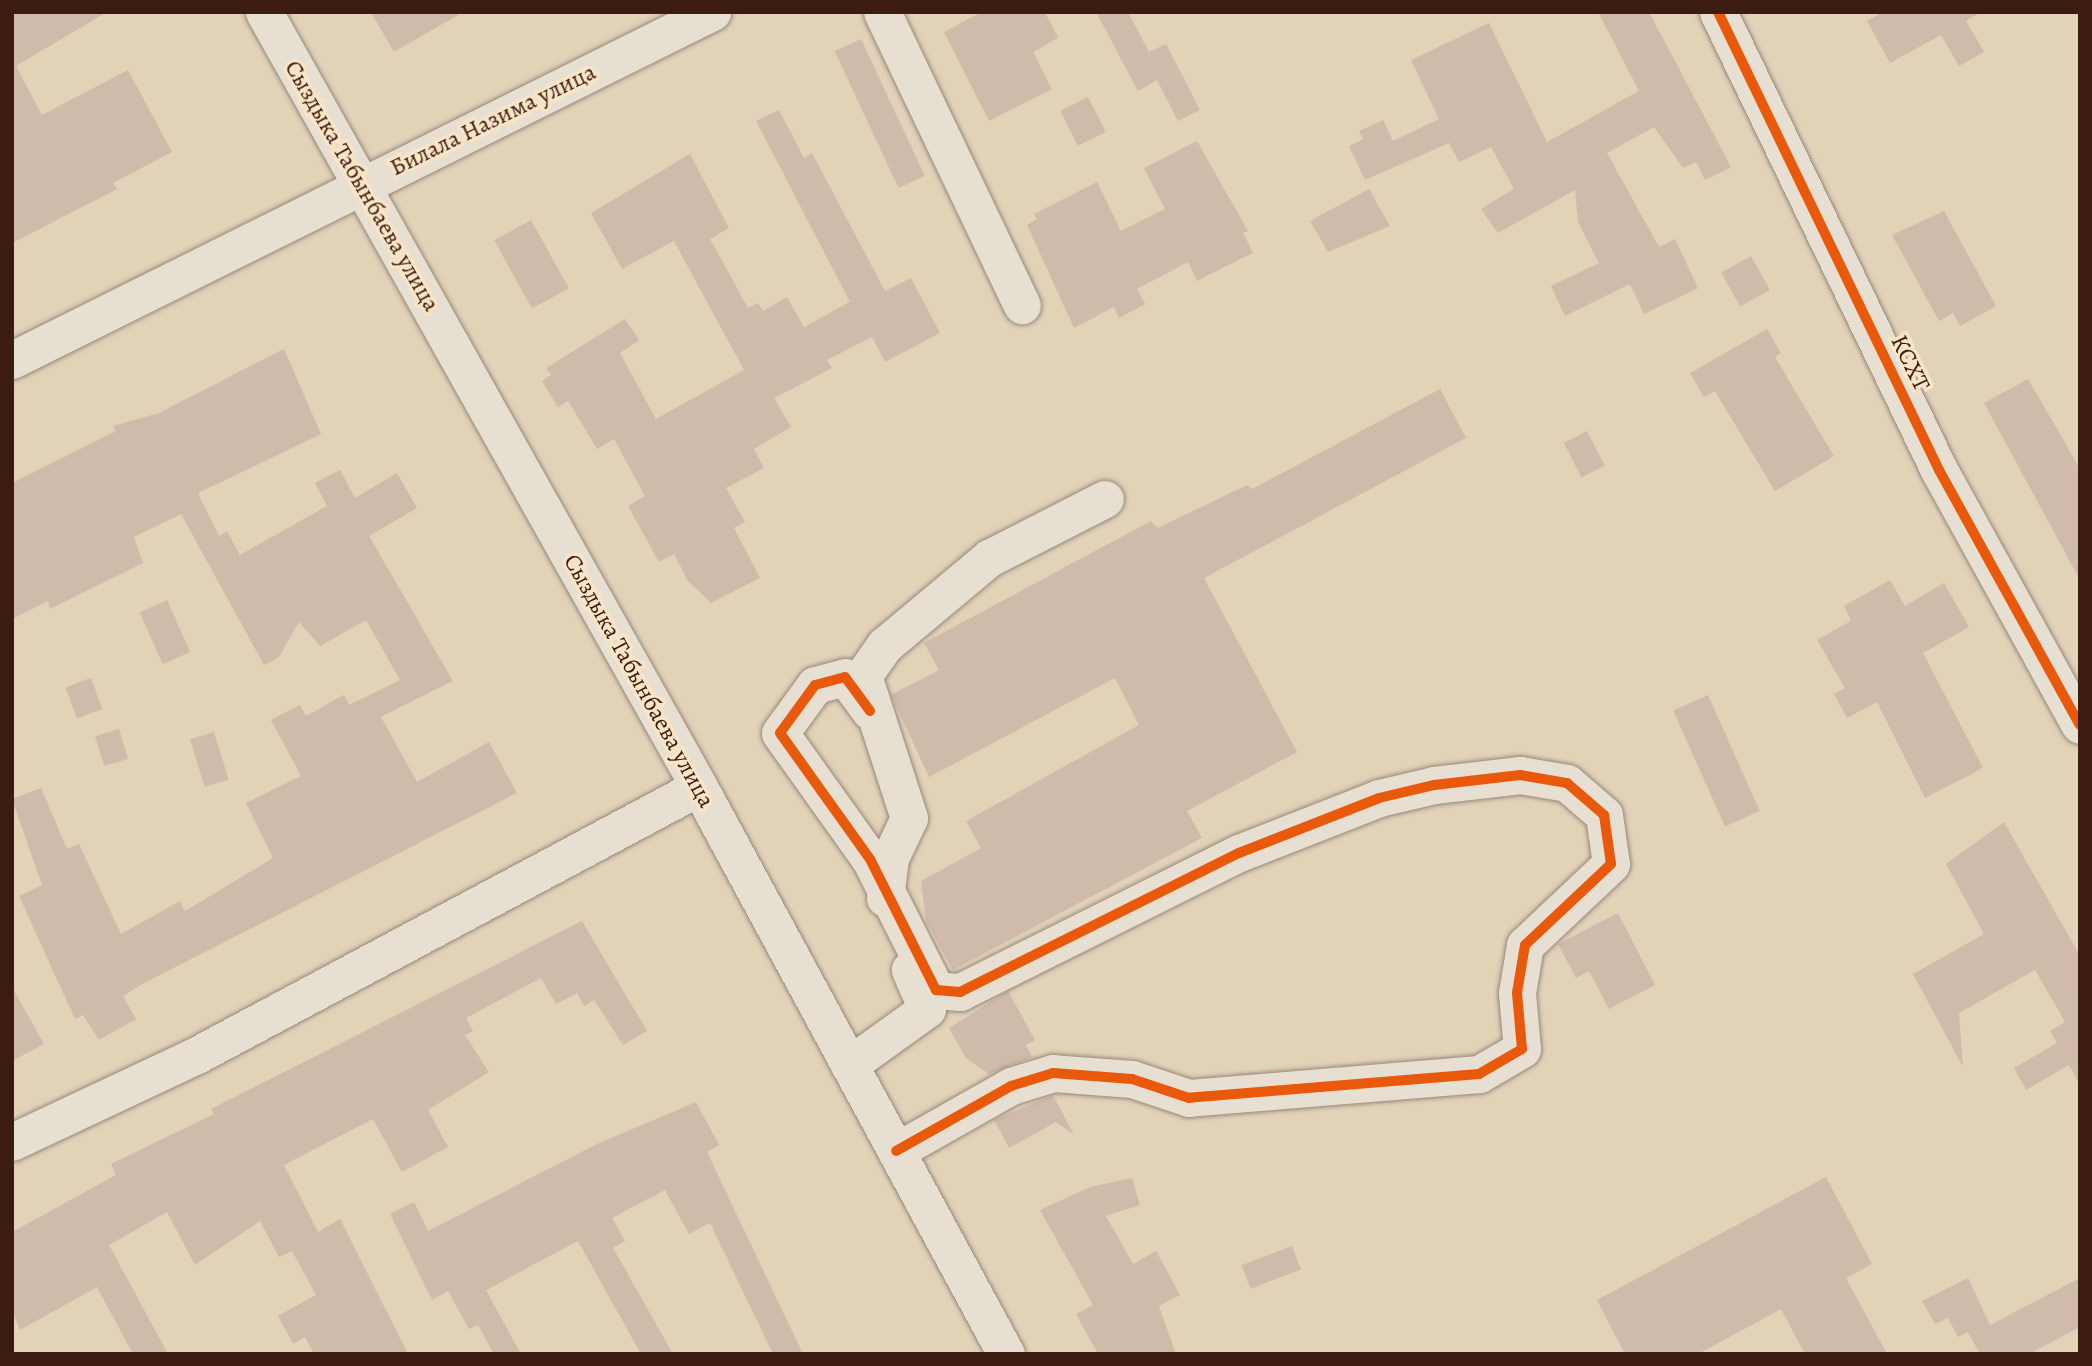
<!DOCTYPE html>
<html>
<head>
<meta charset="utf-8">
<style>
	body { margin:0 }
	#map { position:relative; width:2092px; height:1366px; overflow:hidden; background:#e2d2b8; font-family:Alegreya,serif }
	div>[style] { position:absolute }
	.building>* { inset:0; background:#d0baaa; transform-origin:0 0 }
	.roads { filter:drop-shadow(0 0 2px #97897a) drop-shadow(0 0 2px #97897a) }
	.minor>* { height:37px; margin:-18.5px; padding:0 18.5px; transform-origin:18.5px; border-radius:18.5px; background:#e7dfd2 }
	.cycleway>* { height:10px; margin:-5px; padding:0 5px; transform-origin:5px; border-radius:5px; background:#e8590c }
	span { translate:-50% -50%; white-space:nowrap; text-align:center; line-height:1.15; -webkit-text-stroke:7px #f8e4c6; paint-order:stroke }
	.street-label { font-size:24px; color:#3c1b10 }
	.frame { position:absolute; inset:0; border:14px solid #3c1b10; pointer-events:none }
</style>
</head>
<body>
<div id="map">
	<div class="building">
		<i style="clip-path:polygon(12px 12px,107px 12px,16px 66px,42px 115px,128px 70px,172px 152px,113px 183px,117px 189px,12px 243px)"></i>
		<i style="clip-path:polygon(371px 12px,463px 12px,394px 52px)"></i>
		<i style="clip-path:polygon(982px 12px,1045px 12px,1058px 38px,1033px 52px,1052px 89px,989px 121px,944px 32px)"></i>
		<i style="clip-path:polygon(1096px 12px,1128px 12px,1149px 52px,1166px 44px,1200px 110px,1178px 121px,1157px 80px,1138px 91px)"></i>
		<i style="clip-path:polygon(1598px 12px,1649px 12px,1731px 167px,1705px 180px,1696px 162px,1683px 168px,1654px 127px,1607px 153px,1659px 247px,1675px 239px,1698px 288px,1644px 314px,1630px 284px,1565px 316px,1551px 286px,1599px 263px,1578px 222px,1575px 190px,1498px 233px,1481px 209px,1514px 189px,1491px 147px,1459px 162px,1449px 143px,1365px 180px,1349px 146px,1363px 139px,1359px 131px,1383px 120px,1393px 141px,1439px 119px,1411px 60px,1489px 23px,1547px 142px,1639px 91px)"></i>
		<i style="clip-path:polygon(1883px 12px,1981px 12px,1966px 21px,1984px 52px,1959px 66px,1941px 35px,1890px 63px,1867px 21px)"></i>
		<i style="left:861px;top:39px;width:151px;height:29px;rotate:65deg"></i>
		<i style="left:1088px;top:97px;width:39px;height:31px;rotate:63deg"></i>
		<i style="clip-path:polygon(779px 110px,804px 158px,812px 153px,885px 291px,911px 278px,940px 333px,885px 362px,872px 337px,827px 360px,832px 368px,774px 398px,791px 427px,754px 449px,764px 468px,726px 488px,745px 522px,734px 528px,760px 578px,711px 603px,688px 581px,674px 554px,659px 562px,628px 506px,645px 496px,614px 439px,597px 449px,568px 401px,558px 407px,542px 381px,551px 375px,546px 368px,625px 319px,639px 340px,620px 353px,656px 419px,744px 370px,674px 241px,622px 269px,591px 213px,690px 154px,729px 228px,710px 239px,748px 308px,758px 303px,763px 311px,787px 297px,804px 327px,850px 302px,756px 121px)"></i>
		<i style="clip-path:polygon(1197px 141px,1248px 231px,1243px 233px,1253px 253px,1197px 281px,1188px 262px,1137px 289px,1145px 304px,1119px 318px,1114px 307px,1074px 328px,1027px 225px,1037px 219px,1034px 214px,1097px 182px,1121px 231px,1165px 209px,1144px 168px)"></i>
		<i style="clip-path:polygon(1369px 189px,1390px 226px,1328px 252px,1310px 221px)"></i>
		<i style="clip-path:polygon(1944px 211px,1996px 306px,1960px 326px,1953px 313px,1939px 321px,1892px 235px)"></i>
		<i style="left:531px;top:220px;width:78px;height:42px;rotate:61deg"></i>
		<i style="left:1751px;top:256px;width:39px;height:34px;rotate:61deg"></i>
		<i style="clip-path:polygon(1767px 329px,1781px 353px,1775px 357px,1834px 456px,1775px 491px,1715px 391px,1704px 397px,1690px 373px)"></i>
		<i style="clip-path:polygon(284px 349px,321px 434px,198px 493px,219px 536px,227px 531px,240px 555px,327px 506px,315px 483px,340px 470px,355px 498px,397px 473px,417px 508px,369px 536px,453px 681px,381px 717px,417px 782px,489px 742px,517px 793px,144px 983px,123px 996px,136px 1019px,99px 1040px,83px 1015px,75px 1019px,19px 896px,42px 885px,12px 799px,41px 788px,67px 849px,79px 844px,121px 934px,180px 901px,185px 911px,273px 858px,246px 803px,301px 776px,271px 720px,300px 705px,306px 716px,344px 695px,349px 705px,400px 680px,366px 620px,320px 646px,299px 622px,279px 657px,264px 665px,181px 514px,134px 537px,143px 563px,50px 609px,48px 601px,12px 619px,12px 483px,116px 431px,113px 426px,159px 413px)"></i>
		<i style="clip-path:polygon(2028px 379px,2080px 469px,2080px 580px,1984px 403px)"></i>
		<i style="clip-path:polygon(1440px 389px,1466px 438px,1204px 578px,1297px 752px,1187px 811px,1202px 838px,953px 970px,926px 921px,921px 881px,981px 848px,966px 821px,1139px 725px,1115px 678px,929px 777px,891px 695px,939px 670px,924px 643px,1151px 521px,1158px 528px,1247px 485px,1252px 489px)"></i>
		<i style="left:1587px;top:431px;width:39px;height:26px;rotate:63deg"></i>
		<i style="clip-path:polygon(1890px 580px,1905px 606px,1944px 583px,1969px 627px,1923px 653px,1983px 768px,1925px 798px,1877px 702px,1847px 718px,1834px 694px,1845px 688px,1817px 640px,1851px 621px,1844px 606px)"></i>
		<i style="left:167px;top:600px;width:57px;height:30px;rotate:66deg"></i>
		<i style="left:91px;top:678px;width:33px;height:27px;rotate:70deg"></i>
		<i style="left:1708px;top:695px;width:127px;height:38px;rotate:66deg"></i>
		<i style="left:119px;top:729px;width:31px;height:25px;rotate:73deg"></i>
		<i style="left:214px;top:732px;width:50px;height:25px;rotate:73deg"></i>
		<i style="clip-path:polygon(2004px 822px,2080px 956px,2080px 1085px,2069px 1065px,2026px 1090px,2014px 1068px,2057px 1043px,2050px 1031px,2065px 1022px,2035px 970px,1959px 1013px,1963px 1067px,1913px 974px,1984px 934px,1946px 864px)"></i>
		<i style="clip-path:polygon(1618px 913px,1655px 985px,1609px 1009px,1589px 971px,1576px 978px,1558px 944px)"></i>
		<i style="clip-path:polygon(582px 921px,647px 1031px,623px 1045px,594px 1000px,584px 1006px,577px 993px,556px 1004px,541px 978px,466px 1018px,473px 1031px,465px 1035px,489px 1072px,428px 1110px,448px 1147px,402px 1172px,373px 1119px,284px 1165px,318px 1232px,340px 1219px,408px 1354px,314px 1354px,305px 1337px,293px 1344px,278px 1316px,316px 1295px,292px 1251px,279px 1257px,260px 1221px,195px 1265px,167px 1212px,109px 1245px,168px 1354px,133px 1354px,97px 1287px,20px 1330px,12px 1310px,12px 1232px,116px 1175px,111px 1164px,214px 1114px,211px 1109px)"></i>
		<i style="clip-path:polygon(12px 987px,44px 1044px,12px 1061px)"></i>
		<i style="clip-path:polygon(1008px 991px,1035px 1040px,1026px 1045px,1032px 1057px,989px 1074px,966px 1058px,949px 1028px)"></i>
		<i style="clip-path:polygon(1053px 1095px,1074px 1135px,1056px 1122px,1009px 1148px,994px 1120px)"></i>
		<i style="clip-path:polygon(696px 1102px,719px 1145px,707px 1152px,803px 1354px,773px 1354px,710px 1223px,689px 1234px,665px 1190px,612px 1218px,625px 1241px,613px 1248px,673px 1354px,641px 1354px,578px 1241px,486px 1290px,521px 1354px,494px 1354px,478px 1325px,469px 1329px,448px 1291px,432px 1300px,390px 1214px,414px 1202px,428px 1231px,597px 1144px)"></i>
		<i style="clip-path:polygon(1826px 1177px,1872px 1264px,1846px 1278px,1887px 1354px,1805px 1354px,1781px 1309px,1698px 1354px,1625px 1354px,1597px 1300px)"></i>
		<i style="clip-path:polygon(1132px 1178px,1140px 1205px,1106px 1216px,1133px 1264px,1156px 1251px,1180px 1295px,1159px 1306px,1176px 1354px,1098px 1354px,1076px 1314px,1093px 1305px,1040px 1210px,1090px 1187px)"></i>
		<i style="left:1292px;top:1246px;width:25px;height:54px;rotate:69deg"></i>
		<i style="clip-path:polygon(1968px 1278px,1990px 1325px,2080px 1278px,2080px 1327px,2029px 1354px,1980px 1354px,1968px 1332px,1958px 1337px,1948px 1318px,1935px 1324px,1922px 1301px)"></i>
	</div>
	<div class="roads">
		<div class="minor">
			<i style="left:264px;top:12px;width:889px;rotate:60.69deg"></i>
			<i style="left:699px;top:787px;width:645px;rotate:61.57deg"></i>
			<i style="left:882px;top:12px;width:325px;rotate:64.5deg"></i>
			<i style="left:1718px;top:12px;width:509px;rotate:64.24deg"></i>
			<i style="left:1939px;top:470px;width:291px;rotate:61.1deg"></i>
			<i style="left:12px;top:360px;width:782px;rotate:-26.43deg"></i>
			<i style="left:870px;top:711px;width:42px;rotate:-126.3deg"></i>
			<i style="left:845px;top:677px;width:31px;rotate:165deg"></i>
			<i style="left:815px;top:685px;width:59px;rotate:126.1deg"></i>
			<i style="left:780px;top:733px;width:155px;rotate:54.5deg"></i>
			<i style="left:870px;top:859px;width:147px;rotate:63.3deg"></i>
			<i style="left:936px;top:990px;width:24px;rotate:5deg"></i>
			<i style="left:960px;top:992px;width:312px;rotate:-26.5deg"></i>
			<i style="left:1239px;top:853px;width:150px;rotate:-21.4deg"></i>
			<i style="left:1379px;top:798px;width:57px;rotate:-13.3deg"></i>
			<i style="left:1434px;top:785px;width:87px;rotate:-6.6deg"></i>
			<i style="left:1520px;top:775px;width:48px;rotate:9.7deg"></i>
			<i style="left:1567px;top:783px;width:49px;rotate:40.9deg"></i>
			<i style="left:1604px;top:815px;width:49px;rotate:81.9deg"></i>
			<i style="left:1611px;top:864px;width:118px;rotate:136.7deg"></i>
			<i style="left:1525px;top:945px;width:49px;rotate:99.5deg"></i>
			<i style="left:1517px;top:993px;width:56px;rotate:84.9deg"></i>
			<i style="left:1522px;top:1049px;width:50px;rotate:149.8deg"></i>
			<i style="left:1479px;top:1074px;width:291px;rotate:175.3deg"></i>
			<i style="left:1189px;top:1098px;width:60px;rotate:-161.6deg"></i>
			<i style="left:1132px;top:1079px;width:79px;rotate:-175.7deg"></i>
			<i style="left:1053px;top:1073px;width:44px;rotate:162.8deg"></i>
			<i style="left:1011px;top:1086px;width:132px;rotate:150.5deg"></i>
			<i style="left:885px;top:898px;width:40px;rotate:-82.9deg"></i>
			<i style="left:890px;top:858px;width:44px;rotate:-64.6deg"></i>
			<i style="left:909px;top:818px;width:149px;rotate:-107.9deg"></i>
			<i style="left:863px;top:676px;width:38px;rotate:-55deg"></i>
			<i style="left:885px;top:645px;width:136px;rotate:-39.9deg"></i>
			<i style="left:989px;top:558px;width:130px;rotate:-27deg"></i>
			<i style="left:849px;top:1065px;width:96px;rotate:-35.7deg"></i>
			<i style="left:927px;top:1009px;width:43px;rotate:-113.6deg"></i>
			<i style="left:12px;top:1142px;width:202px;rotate:-25.2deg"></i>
			<i style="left:195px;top:1056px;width:571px;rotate:-28.09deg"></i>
		</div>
	</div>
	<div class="cycleway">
		<i style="left:1718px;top:12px;width:509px;rotate:64.24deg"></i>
		<i style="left:1939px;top:470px;width:291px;rotate:61.1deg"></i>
		<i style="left:870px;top:711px;width:42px;rotate:-126.3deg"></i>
		<i style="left:845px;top:677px;width:31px;rotate:165deg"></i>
		<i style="left:815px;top:685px;width:59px;rotate:126.1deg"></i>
		<i style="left:780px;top:733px;width:155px;rotate:54.5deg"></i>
		<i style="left:870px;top:859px;width:147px;rotate:63.3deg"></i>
		<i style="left:936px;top:990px;width:24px;rotate:5deg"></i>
		<i style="left:960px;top:992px;width:312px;rotate:-26.5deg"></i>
		<i style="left:1239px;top:853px;width:150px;rotate:-21.4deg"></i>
		<i style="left:1379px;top:798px;width:57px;rotate:-13.3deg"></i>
		<i style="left:1434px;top:785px;width:87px;rotate:-6.6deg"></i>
		<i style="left:1520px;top:775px;width:48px;rotate:9.7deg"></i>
		<i style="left:1567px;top:783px;width:49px;rotate:40.9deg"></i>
		<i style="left:1604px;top:815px;width:49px;rotate:81.9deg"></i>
		<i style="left:1611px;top:864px;width:118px;rotate:136.7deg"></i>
		<i style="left:1525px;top:945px;width:49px;rotate:99.5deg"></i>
		<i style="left:1517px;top:993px;width:56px;rotate:84.9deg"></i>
		<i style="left:1522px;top:1049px;width:50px;rotate:149.8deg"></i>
		<i style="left:1479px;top:1074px;width:291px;rotate:175.3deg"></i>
		<i style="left:1189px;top:1098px;width:60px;rotate:-161.6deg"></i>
		<i style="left:1132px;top:1079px;width:79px;rotate:-175.7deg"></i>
		<i style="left:1053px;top:1073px;width:44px;rotate:162.8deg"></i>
		<i style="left:1011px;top:1086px;width:132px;rotate:150.5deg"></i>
	</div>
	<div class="street-label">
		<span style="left:493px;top:120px;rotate:-26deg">Билала Назима улица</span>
		<span style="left:362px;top:186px;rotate:60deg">Сыздыка Табынбаева улица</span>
		<span style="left:1910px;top:363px;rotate:64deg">КСХТ</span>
		<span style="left:639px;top:681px;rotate:61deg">Сыздыка Табынбаева улица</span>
	</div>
	<div class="frame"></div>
</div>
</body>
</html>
